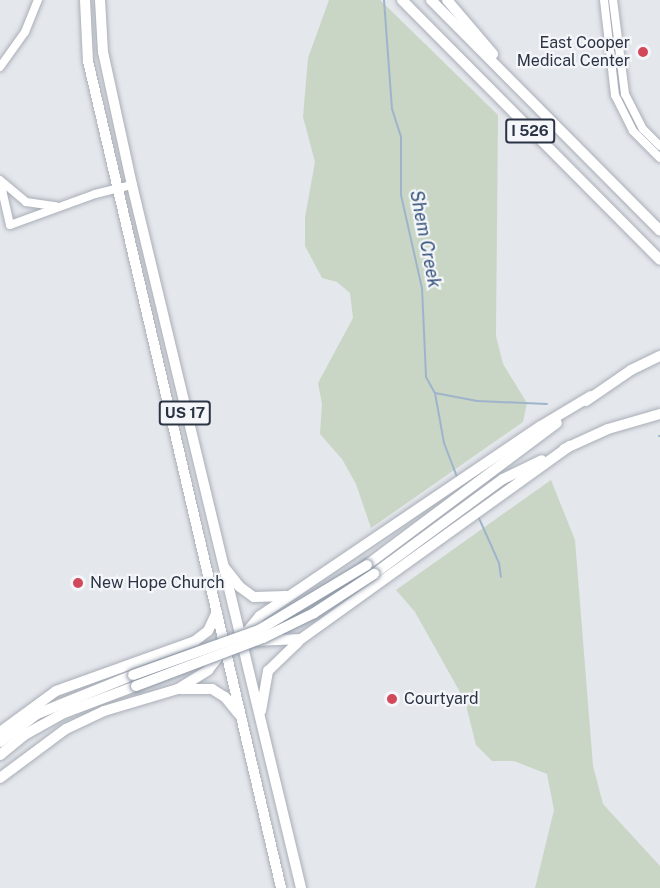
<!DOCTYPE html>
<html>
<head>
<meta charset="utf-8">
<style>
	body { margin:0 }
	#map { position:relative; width:660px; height:888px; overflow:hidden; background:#e4e7ec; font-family:"Public Sans",sans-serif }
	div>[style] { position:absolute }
	.green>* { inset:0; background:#c9d6c5 }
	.stream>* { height:2px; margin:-1px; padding:0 1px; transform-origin:1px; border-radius:1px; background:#9fb4cc }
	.roads { filter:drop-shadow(0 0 2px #a9aeb7) drop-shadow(0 0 2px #a9aeb7) }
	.secondary>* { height:8px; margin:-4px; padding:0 4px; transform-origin:4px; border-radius:4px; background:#fff }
	.highway>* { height:10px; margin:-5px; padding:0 5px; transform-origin:5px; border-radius:5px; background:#fff }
	.bridges { filter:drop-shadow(0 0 2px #8b94a3) drop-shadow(0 0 2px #8b94a3) }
	.highway-bridge>* { height:10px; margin:-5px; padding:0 5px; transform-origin:5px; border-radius:5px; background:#fff }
	.dots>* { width:16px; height:16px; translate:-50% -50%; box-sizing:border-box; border:3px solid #f4f6f9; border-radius:50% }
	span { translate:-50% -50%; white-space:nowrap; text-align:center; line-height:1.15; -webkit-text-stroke:4.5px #f4f6f9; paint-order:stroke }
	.shield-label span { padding:2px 4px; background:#f4f6f9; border:2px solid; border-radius:4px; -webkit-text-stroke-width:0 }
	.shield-label { font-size:15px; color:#2b3445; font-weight:700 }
	.poi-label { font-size:16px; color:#2b3445 }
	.right { translate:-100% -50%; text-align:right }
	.left { translate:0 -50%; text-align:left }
	.water-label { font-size:18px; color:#34527a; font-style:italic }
</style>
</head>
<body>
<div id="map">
	<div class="green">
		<i style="clip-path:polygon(329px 0,380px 0,498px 115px,496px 336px,503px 364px,527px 403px,523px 422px,371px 528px,356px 484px,342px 459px,320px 434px,322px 404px,318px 383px,353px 318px,350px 293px,337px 282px,322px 278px,305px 246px,305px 217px,315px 162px,303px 117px,308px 58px)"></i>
		<i style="clip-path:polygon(551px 480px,575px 540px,593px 766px,603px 804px,660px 866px,660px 888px,535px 888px,554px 810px,547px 774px,514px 761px,492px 761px,476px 745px,465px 701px,415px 612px,396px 590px)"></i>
	</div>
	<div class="stream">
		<i style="left:384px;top:0;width:109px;rotate:85.8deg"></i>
		<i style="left:392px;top:109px;width:28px;rotate:72deg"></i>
		<i style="left:401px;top:136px;width:59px;rotate:90deg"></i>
		<i style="left:401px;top:195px;width:95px;rotate:77.3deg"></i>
		<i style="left:422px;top:288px;width:89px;rotate:87.4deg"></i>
		<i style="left:426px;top:377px;width:18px;rotate:61deg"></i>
		<i style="left:435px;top:393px;width:51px;rotate:79.8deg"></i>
		<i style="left:444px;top:443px;width:39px;rotate:69deg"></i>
		<i style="left:435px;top:393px;width:43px;rotate:10.8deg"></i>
		<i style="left:477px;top:401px;width:70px;rotate:2.5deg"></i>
		<i style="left:659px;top:436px;width:1px"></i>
		<i style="left:478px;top:516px;width:51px;rotate:65.9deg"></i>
		<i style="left:499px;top:563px;width:14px;rotate:82deg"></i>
	</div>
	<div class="roads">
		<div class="secondary">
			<i style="left:604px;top:0;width:96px;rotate:83.4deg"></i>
			<i style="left:615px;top:95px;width:40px;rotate:63.4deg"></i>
			<i style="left:633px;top:131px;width:38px;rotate:45deg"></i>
			<i style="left:613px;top:0;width:95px;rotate:82.7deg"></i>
			<i style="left:625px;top:94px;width:39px;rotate:63deg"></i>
			<i style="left:643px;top:129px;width:24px;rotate:45deg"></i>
			<i style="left:0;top:67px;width:43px;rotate:-54.5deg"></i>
			<i style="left:25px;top:32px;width:35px;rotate:-68deg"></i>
			<i style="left:0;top:180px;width:34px;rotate:40deg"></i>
			<i style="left:26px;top:202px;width:30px;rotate:8deg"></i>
			<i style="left:0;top:181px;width:45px;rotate:77.2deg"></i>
			<i style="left:10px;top:225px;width:90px;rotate:-20deg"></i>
			<i style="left:95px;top:194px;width:38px;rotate:-14deg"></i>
		</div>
		<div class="highway">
			<i style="left:85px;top:0;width:61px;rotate:87.2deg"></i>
			<i style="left:88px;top:61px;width:849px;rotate:76.86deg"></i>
			<i style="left:100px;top:0;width:52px;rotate:86.7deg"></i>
			<i style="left:103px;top:52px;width:136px;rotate:77.7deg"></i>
			<i style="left:132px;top:185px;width:723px;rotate:76.48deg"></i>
			<i style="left:402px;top:0;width:366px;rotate:45.2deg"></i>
			<i style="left:431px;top:0;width:325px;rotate:45.2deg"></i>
			<i style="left:447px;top:0;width:71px;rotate:49.6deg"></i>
			<i style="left:586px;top:401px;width:55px;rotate:-34.6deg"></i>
			<i style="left:631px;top:370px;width:32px;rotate:-26deg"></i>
			<i style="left:564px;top:449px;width:48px;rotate:-24.4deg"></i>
			<i style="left:608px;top:429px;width:54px;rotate:-16.1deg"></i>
			<i style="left:367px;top:565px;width:237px;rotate:-36.8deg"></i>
			<i style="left:225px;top:568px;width:24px;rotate:52deg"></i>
			<i style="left:240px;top:587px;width:17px;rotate:36deg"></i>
			<i style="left:254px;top:597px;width:32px;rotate:-2deg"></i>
			<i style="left:374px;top:574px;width:160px;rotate:-36.4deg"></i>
			<i style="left:503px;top:479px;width:43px;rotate:-26deg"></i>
			<i style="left:242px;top:638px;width:28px;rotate:-51deg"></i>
			<i style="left:260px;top:616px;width:339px;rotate:-34.1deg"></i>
			<i style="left:541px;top:426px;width:58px;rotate:-31deg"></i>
			<i style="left:255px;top:641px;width:46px;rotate:-2.5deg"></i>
			<i style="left:301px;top:639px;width:331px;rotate:-35.7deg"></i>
			<i style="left:178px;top:689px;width:36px;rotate:-32deg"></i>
			<i style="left:208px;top:670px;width:23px;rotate:-52deg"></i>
			<i style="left:261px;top:711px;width:41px;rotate:-80.1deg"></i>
			<i style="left:268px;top:671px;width:42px;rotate:-44deg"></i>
			<i style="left:0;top:732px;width:69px;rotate:-36.2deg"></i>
			<i style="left:56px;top:691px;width:148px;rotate:-19.8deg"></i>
			<i style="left:195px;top:641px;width:16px;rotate:-38deg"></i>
			<i style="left:208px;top:631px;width:21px;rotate:-65deg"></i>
			<i style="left:0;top:742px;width:46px;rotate:-37.1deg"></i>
			<i style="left:37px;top:714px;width:104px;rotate:-22.1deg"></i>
			<i style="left:0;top:755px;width:33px;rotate:-39deg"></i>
			<i style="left:26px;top:734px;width:43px;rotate:-28.9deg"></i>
			<i style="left:64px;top:713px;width:77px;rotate:-20.6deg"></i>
			<i style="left:0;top:778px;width:82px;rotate:-36.6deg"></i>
			<i style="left:66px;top:729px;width:42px;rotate:-25.3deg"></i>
			<i style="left:104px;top:711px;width:77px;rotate:-16.6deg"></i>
			<i style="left:178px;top:689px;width:34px"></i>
			<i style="left:212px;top:689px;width:15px;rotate:32deg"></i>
			<i style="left:225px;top:697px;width:21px;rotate:51deg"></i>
		</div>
	</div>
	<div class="bridges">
		<div class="highway-bridge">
			<i style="left:133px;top:675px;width:134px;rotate:-19.7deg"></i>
			<i style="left:259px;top:630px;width:126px;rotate:-31deg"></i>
			<i style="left:136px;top:686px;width:136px;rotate:-20.7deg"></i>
			<i style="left:263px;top:638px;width:57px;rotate:-26.1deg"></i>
			<i style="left:314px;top:613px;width:72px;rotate:-33deg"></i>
		</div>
	</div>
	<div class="dots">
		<i style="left:643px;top:52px;background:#d1495b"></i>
		<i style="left:78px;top:583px;background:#d1495b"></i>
		<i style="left:392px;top:699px;background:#d1495b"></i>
	</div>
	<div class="shield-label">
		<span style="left:530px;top:131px">I 526</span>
		<span style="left:185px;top:413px">US 17</span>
	</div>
	<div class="poi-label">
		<span class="right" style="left:630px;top:52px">East Cooper<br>Medical Center</span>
		<span class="left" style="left:90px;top:583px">New Hope Church</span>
		<span class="left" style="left:404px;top:699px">Courtyard</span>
	</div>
	<div class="water-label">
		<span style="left:425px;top:239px;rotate:79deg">Shem Creek</span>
	</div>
</div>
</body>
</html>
